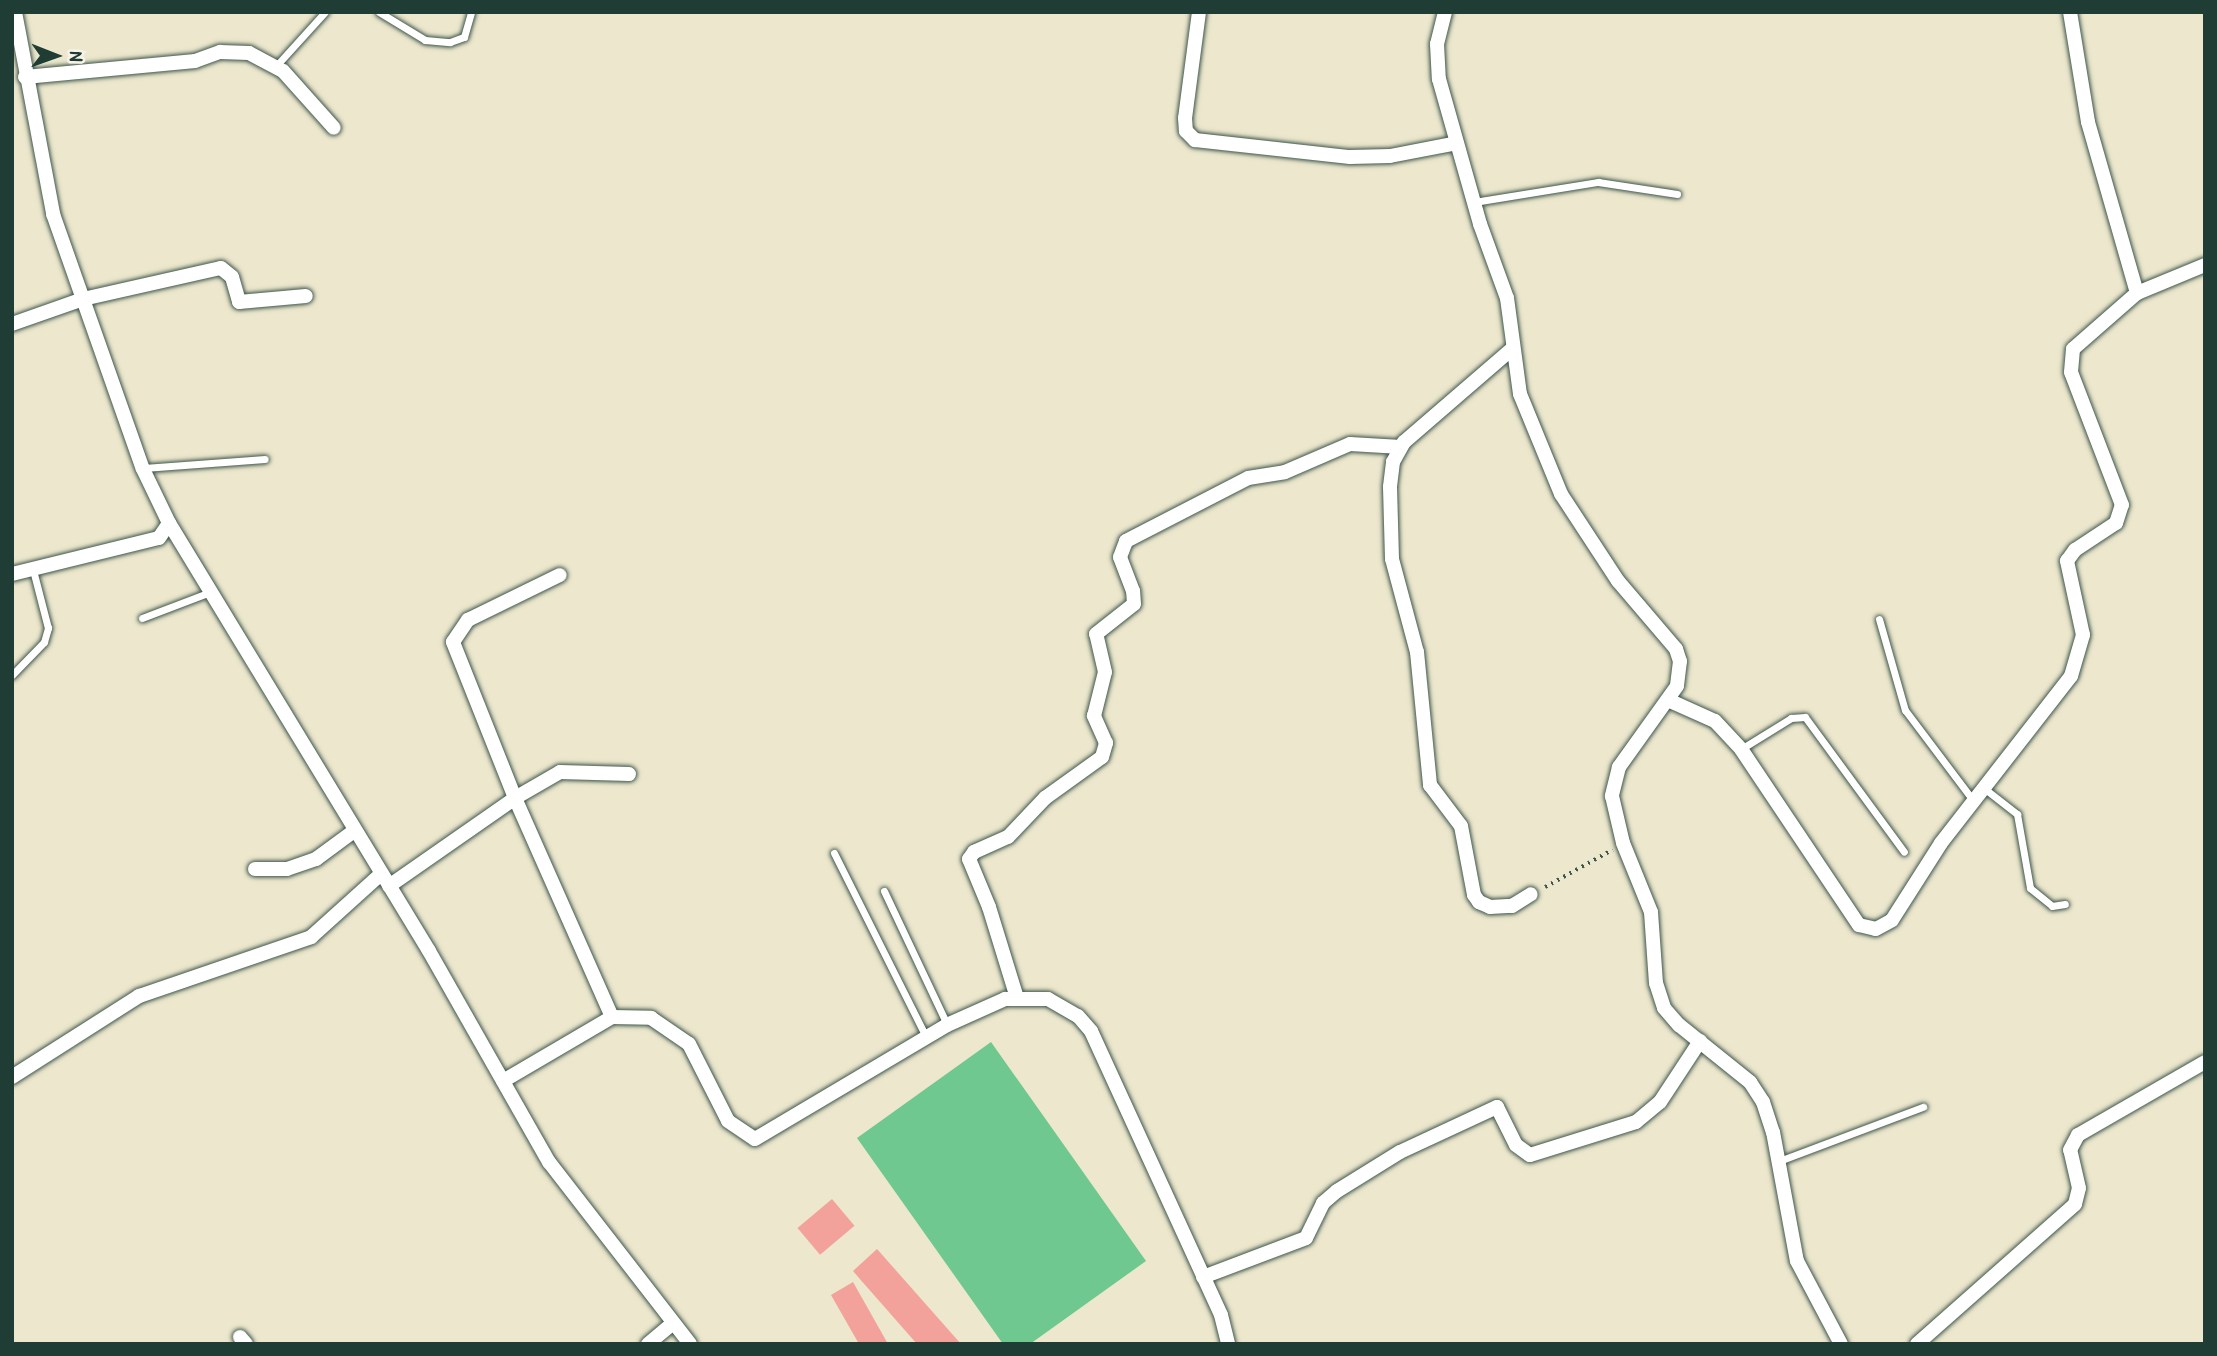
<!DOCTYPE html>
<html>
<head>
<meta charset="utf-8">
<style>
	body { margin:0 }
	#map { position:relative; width:2217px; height:1356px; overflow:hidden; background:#ece7cd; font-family:"Patrick Hand",sans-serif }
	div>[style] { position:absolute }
	.green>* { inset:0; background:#6ec88f }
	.building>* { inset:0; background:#f3a19b; transform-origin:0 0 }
	.path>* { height:3.5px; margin-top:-1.75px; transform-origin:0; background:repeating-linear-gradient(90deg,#3e564b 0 2px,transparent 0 7px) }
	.roads { filter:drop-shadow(0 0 2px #3e564b) drop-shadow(0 0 2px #3e564b) }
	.lane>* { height:7px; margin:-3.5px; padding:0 3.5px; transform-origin:3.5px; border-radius:3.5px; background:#fff }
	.street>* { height:14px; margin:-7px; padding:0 7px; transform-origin:7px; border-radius:7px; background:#fff }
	span { translate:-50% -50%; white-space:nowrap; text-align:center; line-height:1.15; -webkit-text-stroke:6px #f7f3e8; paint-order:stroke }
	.frame { position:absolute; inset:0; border:14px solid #1f3d34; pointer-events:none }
	.north { position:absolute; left:21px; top:21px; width:70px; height:70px; -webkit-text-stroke:5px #f7f3e8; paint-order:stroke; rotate:91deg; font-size:19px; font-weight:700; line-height:28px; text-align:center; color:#1f3d34 }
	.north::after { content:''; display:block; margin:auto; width:24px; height:32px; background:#1f3d34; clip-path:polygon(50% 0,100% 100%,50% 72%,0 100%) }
</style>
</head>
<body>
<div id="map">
	<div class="green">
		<i style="clip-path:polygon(991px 1042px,1146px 1261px,1030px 1344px,1003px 1344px,857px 1138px)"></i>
	</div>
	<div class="building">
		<i style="left:832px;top:1199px;width:35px;height:45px;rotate:50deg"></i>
		<i style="clip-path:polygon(877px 1249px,961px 1344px,917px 1344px,859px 1278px,853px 1271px)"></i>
		<i style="clip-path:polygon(853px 1282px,888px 1344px,859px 1344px,831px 1295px)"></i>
	</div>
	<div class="path">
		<i style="left:1545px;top:887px;width:77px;rotate:-28.9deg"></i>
	</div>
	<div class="roads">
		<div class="lane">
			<i style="left:379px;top:12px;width:54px;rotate:31.3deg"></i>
			<i style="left:425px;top:40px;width:25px;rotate:5deg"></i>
			<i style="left:450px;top:42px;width:15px;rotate:-20deg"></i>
			<i style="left:464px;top:37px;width:26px;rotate:-74deg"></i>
			<i style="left:276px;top:66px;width:73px;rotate:-47.8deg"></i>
			<i style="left:1474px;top:202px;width:126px;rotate:-9.2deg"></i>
			<i style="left:1598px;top:182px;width:80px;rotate:8.6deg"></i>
			<i style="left:144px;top:468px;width:121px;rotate:-4.3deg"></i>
			<i style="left:142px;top:618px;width:73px;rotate:-20.9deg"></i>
			<i style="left:1879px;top:619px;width:95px;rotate:74.1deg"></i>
			<i style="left:1905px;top:710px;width:116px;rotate:53deg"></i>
			<i style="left:12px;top:675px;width:46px;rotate:-45.9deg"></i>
			<i style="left:44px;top:642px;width:15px;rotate:-74deg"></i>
			<i style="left:48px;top:628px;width:60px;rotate:-104.5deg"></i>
			<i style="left:1741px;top:749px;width:59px;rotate:-31.8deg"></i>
			<i style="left:1791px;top:718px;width:14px;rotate:-4deg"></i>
			<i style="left:1805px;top:717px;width:167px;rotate:53.7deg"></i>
			<i style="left:1985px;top:789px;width:41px;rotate:38deg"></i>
			<i style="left:2017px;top:814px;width:75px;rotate:80deg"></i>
			<i style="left:2030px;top:888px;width:28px;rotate:39deg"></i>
			<i style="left:2052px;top:906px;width:13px;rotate:-9deg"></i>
			<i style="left:834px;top:853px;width:206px;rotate:63.4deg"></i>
			<i style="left:884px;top:891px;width:147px;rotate:64.7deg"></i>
			<i style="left:1779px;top:1161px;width:154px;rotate:-20.6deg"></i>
		</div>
		<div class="street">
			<i style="left:15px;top:12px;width:206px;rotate:79.3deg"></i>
			<i style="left:53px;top:214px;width:270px;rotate:70.6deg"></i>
			<i style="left:143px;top:469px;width:60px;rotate:64.3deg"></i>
			<i style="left:169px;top:523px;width:501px;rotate:58.72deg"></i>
			<i style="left:429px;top:951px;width:243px;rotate:60.4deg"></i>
			<i style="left:549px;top:1162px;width:230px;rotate:52.2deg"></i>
			<i style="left:1199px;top:12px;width:107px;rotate:97.5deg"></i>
			<i style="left:1185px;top:118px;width:13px;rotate:86deg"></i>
			<i style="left:1186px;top:131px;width:13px;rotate:45deg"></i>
			<i style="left:1195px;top:140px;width:156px;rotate:6.3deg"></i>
			<i style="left:1350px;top:157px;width:40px;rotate:-1.4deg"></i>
			<i style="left:1390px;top:156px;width:68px;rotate:-11deg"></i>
			<i style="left:1445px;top:12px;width:33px;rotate:104deg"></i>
			<i style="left:1437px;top:44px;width:35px;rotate:87deg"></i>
			<i style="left:1439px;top:79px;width:151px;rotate:74.2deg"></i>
			<i style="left:1480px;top:224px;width:79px;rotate:70deg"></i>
			<i style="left:1507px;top:298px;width:97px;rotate:82.3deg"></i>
			<i style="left:1520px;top:394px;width:108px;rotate:67.7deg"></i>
			<i style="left:1561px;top:494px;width:104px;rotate:56.8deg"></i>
			<i style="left:1618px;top:581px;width:89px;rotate:49.5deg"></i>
			<i style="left:1676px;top:649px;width:13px;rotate:72deg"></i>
			<i style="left:1680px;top:661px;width:25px;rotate:97deg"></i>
			<i style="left:1677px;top:686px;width:100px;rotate:125.6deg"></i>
			<i style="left:1619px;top:767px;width:30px;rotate:104deg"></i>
			<i style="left:1612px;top:796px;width:48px;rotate:76.8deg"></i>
			<i style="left:1623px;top:843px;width:74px;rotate:67.9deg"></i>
			<i style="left:1651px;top:912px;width:71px;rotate:86deg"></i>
			<i style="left:1656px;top:983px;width:26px;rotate:72deg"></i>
			<i style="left:1664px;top:1008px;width:23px;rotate:49deg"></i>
			<i style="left:1679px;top:1025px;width:91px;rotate:38.8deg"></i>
			<i style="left:1750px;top:1082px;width:24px;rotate:57deg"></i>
			<i style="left:1763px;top:1102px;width:32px;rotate:72deg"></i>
			<i style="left:1773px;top:1132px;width:131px;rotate:79.5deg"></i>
			<i style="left:1797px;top:1261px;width:94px;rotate:62.1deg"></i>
			<i style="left:25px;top:77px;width:171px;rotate:-5.4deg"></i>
			<i style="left:195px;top:61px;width:27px;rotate:-20deg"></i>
			<i style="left:220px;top:52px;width:29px;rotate:2deg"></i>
			<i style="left:249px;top:53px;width:38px;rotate:28deg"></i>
			<i style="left:283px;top:71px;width:76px;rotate:48.2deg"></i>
			<i style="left:2137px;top:293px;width:74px;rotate:-22.4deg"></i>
			<i style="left:12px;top:324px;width:75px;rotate:-19.4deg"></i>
			<i style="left:83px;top:299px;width:141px;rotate:-12.7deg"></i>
			<i style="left:221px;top:268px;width:14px;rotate:39deg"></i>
			<i style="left:232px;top:277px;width:26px;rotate:74deg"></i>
			<i style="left:239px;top:302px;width:67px;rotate:-5.1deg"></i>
			<i style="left:1513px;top:348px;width:144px;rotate:139.2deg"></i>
			<i style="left:1404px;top:442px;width:23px;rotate:119deg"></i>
			<i style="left:1393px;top:462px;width:25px;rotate:97deg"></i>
			<i style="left:1390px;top:487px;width:72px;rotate:88.4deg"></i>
			<i style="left:1392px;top:559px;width:96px;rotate:75deg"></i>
			<i style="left:1417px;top:652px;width:134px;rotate:84.4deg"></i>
			<i style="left:1430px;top:785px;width:51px;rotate:52.9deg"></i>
			<i style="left:1461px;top:826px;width:70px;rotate:79.3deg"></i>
			<i style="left:1474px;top:895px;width:9px;rotate:54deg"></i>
			<i style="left:1479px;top:902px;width:12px;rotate:24deg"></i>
			<i style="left:1490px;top:907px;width:22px;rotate:-3deg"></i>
			<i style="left:1512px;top:906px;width:22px;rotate:-32deg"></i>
			<i style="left:12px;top:574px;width:151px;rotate:-13.8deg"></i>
			<i style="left:159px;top:538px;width:18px;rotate:-56deg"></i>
			<i style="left:1668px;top:700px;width:51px;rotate:24.1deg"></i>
			<i style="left:1715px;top:721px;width:38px;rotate:47deg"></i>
			<i style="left:1741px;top:749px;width:212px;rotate:56.2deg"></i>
			<i style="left:1859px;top:925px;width:17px;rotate:13deg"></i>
			<i style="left:1876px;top:929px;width:18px;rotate:-29deg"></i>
			<i style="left:1892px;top:920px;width:91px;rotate:-57.5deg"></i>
			<i style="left:1941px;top:843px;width:212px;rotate:-52.1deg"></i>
			<i style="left:2071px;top:676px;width:43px;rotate:-73.7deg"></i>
			<i style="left:2083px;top:635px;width:76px;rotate:-102.2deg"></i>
			<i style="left:2067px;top:561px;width:14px;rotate:-54deg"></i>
			<i style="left:2075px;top:550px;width:49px;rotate:-33.4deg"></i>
			<i style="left:2116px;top:523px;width:19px;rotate:-72deg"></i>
			<i style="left:2122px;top:505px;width:142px;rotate:-111deg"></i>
			<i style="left:2071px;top:372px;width:23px;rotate:-85deg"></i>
			<i style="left:2073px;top:349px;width:85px;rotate:-41.2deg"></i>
			<i style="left:2137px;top:293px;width:178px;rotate:-106deg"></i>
			<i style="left:2088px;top:122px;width:111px;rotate:-99.3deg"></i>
			<i style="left:255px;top:869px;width:32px"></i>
			<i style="left:287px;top:869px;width:31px;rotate:-19deg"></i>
			<i style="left:316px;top:859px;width:47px;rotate:-36.4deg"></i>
			<i style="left:389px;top:886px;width:154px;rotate:-34.9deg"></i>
			<i style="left:515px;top:798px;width:168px;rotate:-111.7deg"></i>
			<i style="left:453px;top:642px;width:27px;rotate:-56deg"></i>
			<i style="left:468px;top:620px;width:102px;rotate:-26.1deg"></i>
			<i style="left:1017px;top:998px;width:95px;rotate:-107.1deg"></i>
			<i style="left:989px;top:907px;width:52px;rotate:-112.6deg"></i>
			<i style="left:969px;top:859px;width:9px;rotate:-54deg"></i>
			<i style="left:974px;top:852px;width:37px;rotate:-24deg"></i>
			<i style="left:1008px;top:837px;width:54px;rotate:-46.5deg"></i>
			<i style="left:1045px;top:798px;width:70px;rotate:-35.7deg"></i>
			<i style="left:1102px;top:757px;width:15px;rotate:-74deg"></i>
			<i style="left:1106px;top:743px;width:30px;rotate:-114deg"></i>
			<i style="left:1094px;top:716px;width:45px;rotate:-76deg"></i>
			<i style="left:1105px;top:672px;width:39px;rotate:-103deg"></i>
			<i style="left:1096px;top:634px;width:48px;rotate:-38.3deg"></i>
			<i style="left:1134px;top:604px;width:13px;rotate:-94deg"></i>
			<i style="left:1133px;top:591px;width:36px;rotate:-111deg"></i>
			<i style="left:1120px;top:557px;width:17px;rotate:-69deg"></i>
			<i style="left:1126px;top:541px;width:137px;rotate:-27.3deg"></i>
			<i style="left:1248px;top:478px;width:37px;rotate:-9deg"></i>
			<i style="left:1285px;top:472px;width:71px;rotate:-23.3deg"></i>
			<i style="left:1350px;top:444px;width:51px;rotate:3.4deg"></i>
			<i style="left:612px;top:1017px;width:240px;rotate:-113.9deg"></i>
			<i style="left:515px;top:798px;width:52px;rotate:-30deg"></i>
			<i style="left:560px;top:772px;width:69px;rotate:1.7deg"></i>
			<i style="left:12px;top:1077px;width:151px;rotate:-32.5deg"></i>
			<i style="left:139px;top:996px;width:182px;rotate:-18.9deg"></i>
			<i style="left:311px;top:937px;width:94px;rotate:-42deg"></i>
			<i style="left:503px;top:1081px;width:126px;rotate:-30.4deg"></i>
			<i style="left:612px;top:1017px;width:39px;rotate:1deg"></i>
			<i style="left:651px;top:1018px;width:46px;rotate:34.4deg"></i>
			<i style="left:689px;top:1044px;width:86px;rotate:63.1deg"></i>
			<i style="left:728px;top:1121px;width:32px;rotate:34deg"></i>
			<i style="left:755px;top:1139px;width:223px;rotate:-30.7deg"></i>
			<i style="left:947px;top:1025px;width:64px;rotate:-24.1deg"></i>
			<i style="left:1005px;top:999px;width:43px"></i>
			<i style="left:1048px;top:999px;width:34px;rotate:30deg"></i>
			<i style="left:1078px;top:1016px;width:20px;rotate:49deg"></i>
			<i style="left:1091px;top:1031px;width:312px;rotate:65.4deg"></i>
			<i style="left:1221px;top:1315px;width:30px;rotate:76deg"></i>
			<i style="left:1203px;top:1277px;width:110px;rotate:-20.7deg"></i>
			<i style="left:1306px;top:1238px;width:39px;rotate:-64deg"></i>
			<i style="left:1323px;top:1203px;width:18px;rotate:-41deg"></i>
			<i style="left:1337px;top:1191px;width:74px;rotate:-31.8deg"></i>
			<i style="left:1400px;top:1152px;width:107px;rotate:-24.9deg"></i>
			<i style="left:1497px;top:1107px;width:42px;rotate:63.4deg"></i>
			<i style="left:1516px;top:1145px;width:17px;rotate:36deg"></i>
			<i style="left:1530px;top:1155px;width:111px;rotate:-17.3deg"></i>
			<i style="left:1636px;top:1122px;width:31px;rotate:-40deg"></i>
			<i style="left:1660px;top:1102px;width:73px;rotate:-56.7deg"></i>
			<i style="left:240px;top:1337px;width:9px;rotate:49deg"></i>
			<i style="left:648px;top:1344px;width:33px;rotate:-40deg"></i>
			<i style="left:1917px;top:1344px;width:211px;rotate:-41.5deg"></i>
			<i style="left:2075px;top:1204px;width:16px;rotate:-76deg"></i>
			<i style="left:2079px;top:1188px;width:39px;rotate:-103deg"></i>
			<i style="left:2070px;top:1150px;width:17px;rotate:-62deg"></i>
			<i style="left:2078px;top:1135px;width:146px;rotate:-29.9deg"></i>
		</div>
	</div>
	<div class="frame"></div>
	<div class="north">N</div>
</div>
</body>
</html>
